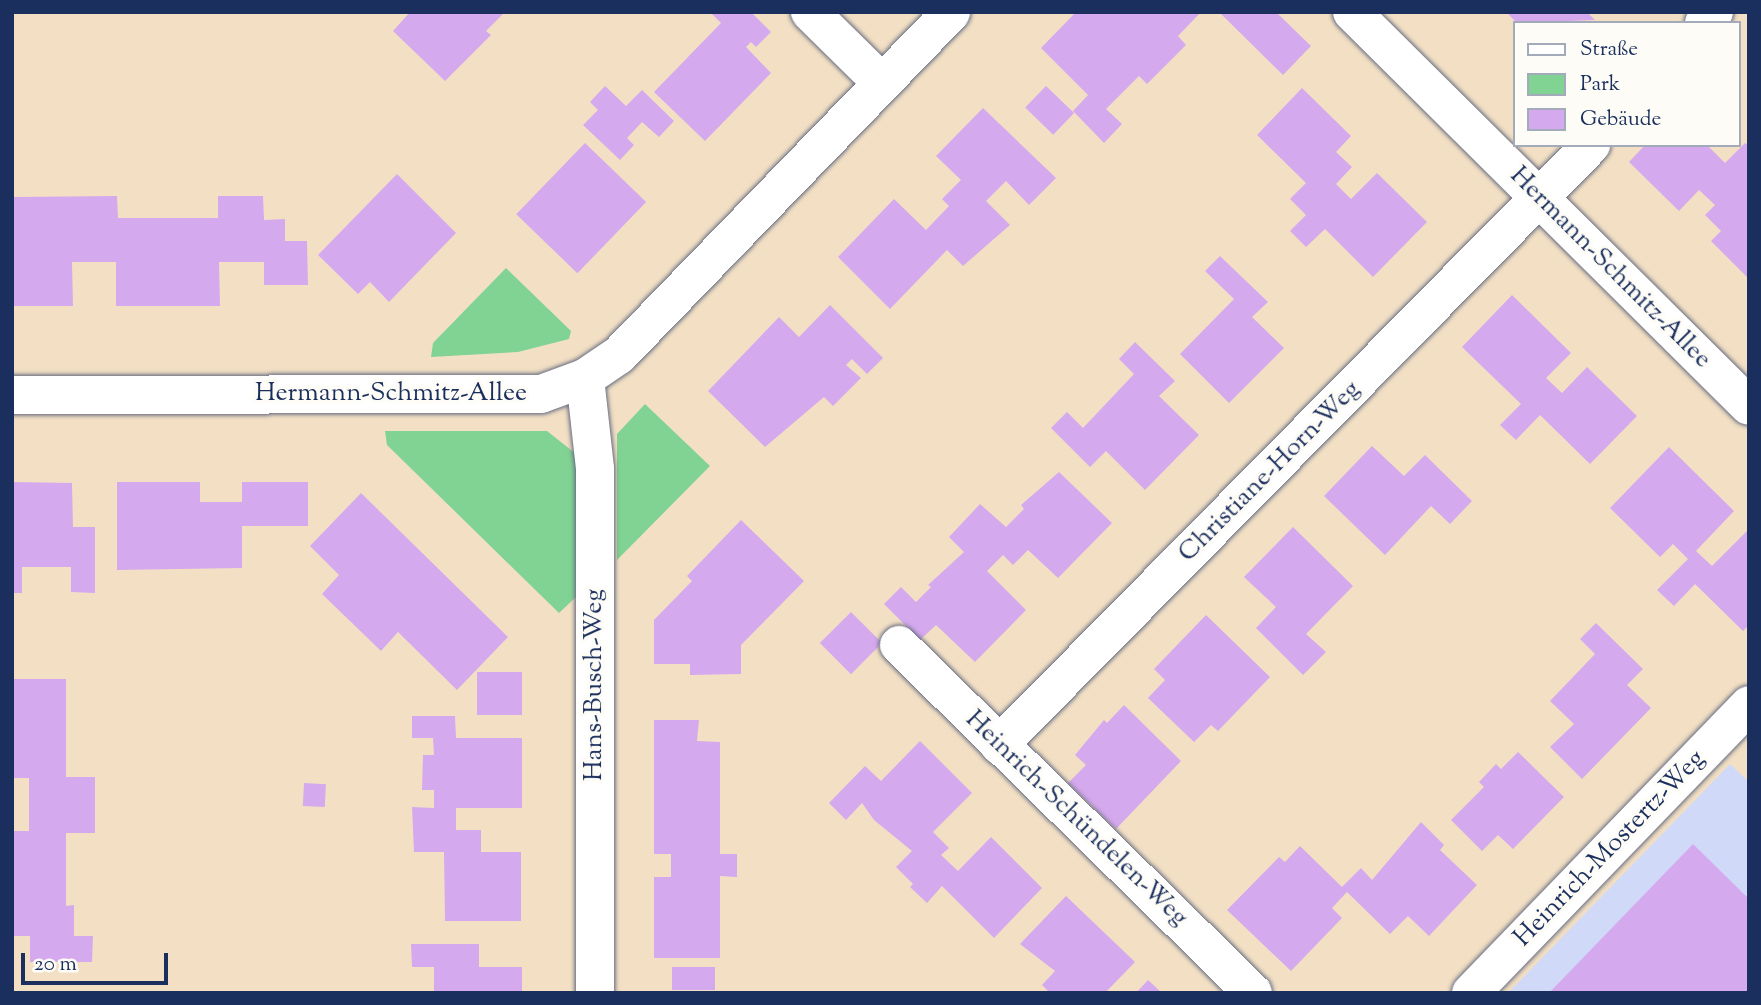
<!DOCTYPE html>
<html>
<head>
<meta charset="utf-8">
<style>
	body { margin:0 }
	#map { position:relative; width:1761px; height:1005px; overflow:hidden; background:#f3e0c4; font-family:"Sorts Mill Goudy",serif }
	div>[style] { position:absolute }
	.built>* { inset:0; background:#d1d9f9 }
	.green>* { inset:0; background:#81d393 }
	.building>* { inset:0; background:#d5a9ed; transform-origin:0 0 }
	.roads { filter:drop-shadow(0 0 2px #676d82) drop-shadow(0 0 2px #676d82) }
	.minor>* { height:38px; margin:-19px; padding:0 19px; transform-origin:19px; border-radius:19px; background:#fff }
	span { translate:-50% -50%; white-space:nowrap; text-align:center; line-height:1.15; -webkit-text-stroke:7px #fdfcf7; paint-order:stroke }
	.street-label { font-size:26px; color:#1b2f5e }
	.frame { position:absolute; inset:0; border:14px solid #1b2f5e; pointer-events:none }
	.legend { position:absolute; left:1513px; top:21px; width:228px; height:126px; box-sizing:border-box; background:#fdfcf7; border:2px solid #a3aaba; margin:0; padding:9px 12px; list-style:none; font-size:21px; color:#1b2f5e }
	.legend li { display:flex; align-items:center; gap:14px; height:35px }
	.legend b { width:35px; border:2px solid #a3aaba }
	.scale { position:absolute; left:21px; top:953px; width:147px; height:32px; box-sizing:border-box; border:4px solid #1b2f5e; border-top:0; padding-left:9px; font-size:21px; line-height:24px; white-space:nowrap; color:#1b2f5e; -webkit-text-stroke:5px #fdfcf7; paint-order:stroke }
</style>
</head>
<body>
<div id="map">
	<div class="built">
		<i style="clip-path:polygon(1730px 764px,1749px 782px,1749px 993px,1508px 993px)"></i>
	</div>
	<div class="green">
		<i style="clip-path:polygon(506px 268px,571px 331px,569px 339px,518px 352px,431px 357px,433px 343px)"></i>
		<i style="clip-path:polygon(645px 404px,710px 466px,617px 560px,617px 434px)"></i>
		<i style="clip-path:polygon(385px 431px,547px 431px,576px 454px,577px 596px,559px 613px,387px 445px)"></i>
	</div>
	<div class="building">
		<i style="clip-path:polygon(410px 12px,505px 12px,486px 31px,491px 35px,445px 81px,393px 31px)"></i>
		<i style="clip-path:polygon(710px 12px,751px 12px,771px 32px,756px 47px,751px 42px,746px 47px,771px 73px,705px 141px,654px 92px,721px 23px)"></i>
		<i style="clip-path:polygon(1076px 12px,1201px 12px,1178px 36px,1186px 45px,1147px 84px,1139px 76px,1106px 109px,1122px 124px,1104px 143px,1073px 111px,1088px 95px,1041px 48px)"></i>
		<i style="clip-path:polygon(1219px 12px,1276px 12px,1311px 46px,1283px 75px)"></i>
		<i style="clip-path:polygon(1506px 12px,1587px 12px,1595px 20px,1517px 23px)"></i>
		<i style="clip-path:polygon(605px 86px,626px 106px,642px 90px,674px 121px,659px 137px,642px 122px,627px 138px,634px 145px,620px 160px,583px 125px,598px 110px,590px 102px)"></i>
		<i style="left:1046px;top:86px;width:39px;height:30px;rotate:44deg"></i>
		<i style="clip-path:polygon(1302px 88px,1351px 136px,1336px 152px,1352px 167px,1336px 184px,1351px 199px,1377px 173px,1427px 222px,1373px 277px,1325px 229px,1306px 247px,1290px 231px,1306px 215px,1290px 199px,1306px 183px,1257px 135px)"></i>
		<i style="clip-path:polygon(983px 108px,1056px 178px,1029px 205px,1006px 181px,986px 201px,1010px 225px,963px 266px,947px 250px,890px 309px,838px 257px,894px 199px,926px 230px,949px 206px,942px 199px,961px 180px,936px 156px)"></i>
		<i style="left:585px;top:143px;width:85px;height:99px;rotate:44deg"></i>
		<i style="clip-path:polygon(1745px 143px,1749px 146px,1749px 279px,1711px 241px,1721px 231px,1705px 215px,1715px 205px,1699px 190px,1679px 211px,1629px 162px,1645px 145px,1707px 145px,1725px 163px)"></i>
		<i style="clip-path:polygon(397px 174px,456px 233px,389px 302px,370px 282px,358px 294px,318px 255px)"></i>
		<i style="clip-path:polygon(117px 196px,118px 218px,218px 218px,218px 196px,263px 196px,264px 220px,285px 219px,285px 241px,307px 241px,308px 285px,264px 285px,264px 262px,219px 262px,220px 306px,116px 306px,116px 262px,72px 262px,73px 306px,12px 306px,12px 197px)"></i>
		<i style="clip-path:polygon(1220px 256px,1268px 302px,1252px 317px,1284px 348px,1229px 403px,1180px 354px,1234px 299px,1205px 271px)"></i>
		<i style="clip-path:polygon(1512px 295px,1571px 353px,1546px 378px,1562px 393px,1587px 367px,1637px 416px,1590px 464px,1540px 415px,1516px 440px,1500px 425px,1521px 404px,1462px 347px)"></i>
		<i style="clip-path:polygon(830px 305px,883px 358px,867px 374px,852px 359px,846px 365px,861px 378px,833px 406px,824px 397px,765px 447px,708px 391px,779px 317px,799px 337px)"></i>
		<i style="clip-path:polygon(1135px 342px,1175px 381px,1159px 396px,1199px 435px,1145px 490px,1106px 451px,1090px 467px,1051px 428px,1067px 412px,1083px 428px,1134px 374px,1119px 359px)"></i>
		<i style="clip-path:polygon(1372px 446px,1404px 476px,1425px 455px,1472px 501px,1450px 524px,1431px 506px,1385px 555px,1324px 496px)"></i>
		<i style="clip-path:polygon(1669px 447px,1734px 511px,1696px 551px,1712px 566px,1749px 529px,1749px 625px,1743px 631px,1695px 584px,1674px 606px,1657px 590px,1688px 559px,1673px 544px,1660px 557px,1610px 508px)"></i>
		<i style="clip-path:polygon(1059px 472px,1112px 523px,1058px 578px,1028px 550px,1013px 565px,1003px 555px,987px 571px,1026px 610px,975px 662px,936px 625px,920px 640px,884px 604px,901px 587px,916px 602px,931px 587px,928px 585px,964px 552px,949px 537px,980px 504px,1006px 527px,1024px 509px,1021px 505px)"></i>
		<i style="clip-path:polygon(12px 482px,72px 483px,73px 527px,95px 527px,95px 593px,71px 592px,71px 567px,22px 567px,22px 593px,12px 593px)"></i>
		<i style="clip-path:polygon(117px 482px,200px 482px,200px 502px,242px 502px,242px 482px,308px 482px,308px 526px,242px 526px,242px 568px,117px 570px)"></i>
		<i style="clip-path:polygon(361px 493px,508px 637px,457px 690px,398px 632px,381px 651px,322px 594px,339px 575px,310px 546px)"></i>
		<i style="clip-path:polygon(741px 520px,804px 581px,741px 645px,741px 674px,690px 675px,690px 664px,654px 664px,654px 620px,692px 581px,687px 576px)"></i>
		<i style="clip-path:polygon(1293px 527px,1353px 586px,1306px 634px,1326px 652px,1303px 675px,1256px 628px,1276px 607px,1244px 577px)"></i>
		<i style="left:851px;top:612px;width:44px;height:44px;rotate:45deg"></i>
		<i style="clip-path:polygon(1206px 615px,1270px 677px,1218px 731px,1211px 725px,1194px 742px,1148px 698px,1165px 680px,1154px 669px)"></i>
		<i style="clip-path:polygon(1596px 623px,1643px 669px,1627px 685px,1651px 708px,1582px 779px,1550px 747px,1574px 724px,1550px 701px,1595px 654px,1580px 639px)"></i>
		<i style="left:477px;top:672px;width:45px;height:43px"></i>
		<i style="clip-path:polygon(12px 679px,66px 679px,66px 777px,95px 777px,95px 833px,66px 833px,66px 906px,74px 905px,74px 936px,93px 936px,92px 962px,30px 962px,30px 936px,12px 936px,12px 831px,29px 831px,29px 778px,12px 778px)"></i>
		<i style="clip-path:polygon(1124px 705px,1181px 761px,1116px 829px,1068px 783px,1086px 765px,1075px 755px,1104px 720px,1107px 723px)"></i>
		<i style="clip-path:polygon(412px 716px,455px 716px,456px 738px,522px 738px,522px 808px,456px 808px,456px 830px,481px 830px,481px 852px,521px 852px,521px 921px,445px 921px,444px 852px,414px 852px,412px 807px,434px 808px,434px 790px,422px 790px,423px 755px,434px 755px,433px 738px,412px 738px)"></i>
		<i style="clip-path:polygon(654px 720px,699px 720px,697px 741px,720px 742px,720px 854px,737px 854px,737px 877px,720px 876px,720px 958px,654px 958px,654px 877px,671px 877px,671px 854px,654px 854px)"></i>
		<i style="clip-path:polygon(920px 741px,972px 793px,933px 832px,949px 848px,941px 855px,958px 871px,991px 837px,1042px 888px,994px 938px,942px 886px,927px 903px,910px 887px,913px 884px,896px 867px,912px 851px,874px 820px,862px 803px,846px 820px,829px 803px,865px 766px,881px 781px)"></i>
		<i style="clip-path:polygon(1518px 752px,1564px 797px,1513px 849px,1498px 835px,1482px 851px,1451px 820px,1484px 787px,1479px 782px,1496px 764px,1501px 769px)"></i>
		<i style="left:304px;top:783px;width:22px;height:23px;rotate:3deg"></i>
		<i style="clip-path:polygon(1421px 822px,1444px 845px,1440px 850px,1477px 885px,1429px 936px,1408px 916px,1390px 934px,1347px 892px,1332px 908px,1342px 918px,1291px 971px,1227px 910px,1279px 857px,1285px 862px,1300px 846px,1342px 887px,1361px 868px,1372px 880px)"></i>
		<i style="clip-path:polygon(1693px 844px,1749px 899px,1749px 993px,1549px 993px)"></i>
		<i style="clip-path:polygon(1066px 896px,1135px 962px,1105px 993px,1050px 993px,1042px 985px,1055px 971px,1020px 944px)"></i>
		<i style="clip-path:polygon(411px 944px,479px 944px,479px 967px,522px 967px,522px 993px,434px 993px,434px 967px,412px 967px)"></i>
		<i style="left:672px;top:967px;width:43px;height:23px"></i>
		<i style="clip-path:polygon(1148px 980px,1162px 993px,1136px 993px)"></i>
	</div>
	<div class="roads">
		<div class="minor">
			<i style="left:810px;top:12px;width:100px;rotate:44.6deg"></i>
			<i style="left:1352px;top:12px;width:559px;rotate:44.78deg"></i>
			<i style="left:1704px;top:23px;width:15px;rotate:-48deg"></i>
			<i style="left:585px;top:378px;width:92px;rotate:83.7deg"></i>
			<i style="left:595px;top:469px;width:524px;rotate:90deg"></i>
			<i style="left:12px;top:395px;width:529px;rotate:-0.11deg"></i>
			<i style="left:541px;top:394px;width:47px;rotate:-20deg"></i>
			<i style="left:585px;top:378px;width:41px;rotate:-34.1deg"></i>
			<i style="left:619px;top:355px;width:477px;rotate:-45.9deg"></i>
			<i style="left:899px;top:645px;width:496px;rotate:44.5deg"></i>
			<i style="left:999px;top:745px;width:843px;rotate:-45.38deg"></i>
			<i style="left:1471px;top:993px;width:400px;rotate:-46deg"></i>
		</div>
	</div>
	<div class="street-label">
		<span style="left:1610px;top:268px;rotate:45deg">Hermann-Schmitz-Allee</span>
		<span style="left:391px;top:394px">Hermann-Schmitz-Allee</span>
		<span style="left:1270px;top:472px;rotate:-45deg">Christiane-Horn-Weg</span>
		<span style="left:595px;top:685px;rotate:-90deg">Hans-Busch-Weg</span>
		<span style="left:1076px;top:819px;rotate:44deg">Heinrich-Schündelen-Weg</span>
		<span style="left:1610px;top:849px;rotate:-46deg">Heinrich-Mostertz-Weg</span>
	</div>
	<div class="frame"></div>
	<ul class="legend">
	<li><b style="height:9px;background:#fff"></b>Straße</li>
	<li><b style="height:19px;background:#81d393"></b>Park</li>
	<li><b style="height:19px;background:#d5a9ed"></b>Gebäude</li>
	</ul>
	<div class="scale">20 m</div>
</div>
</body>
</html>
